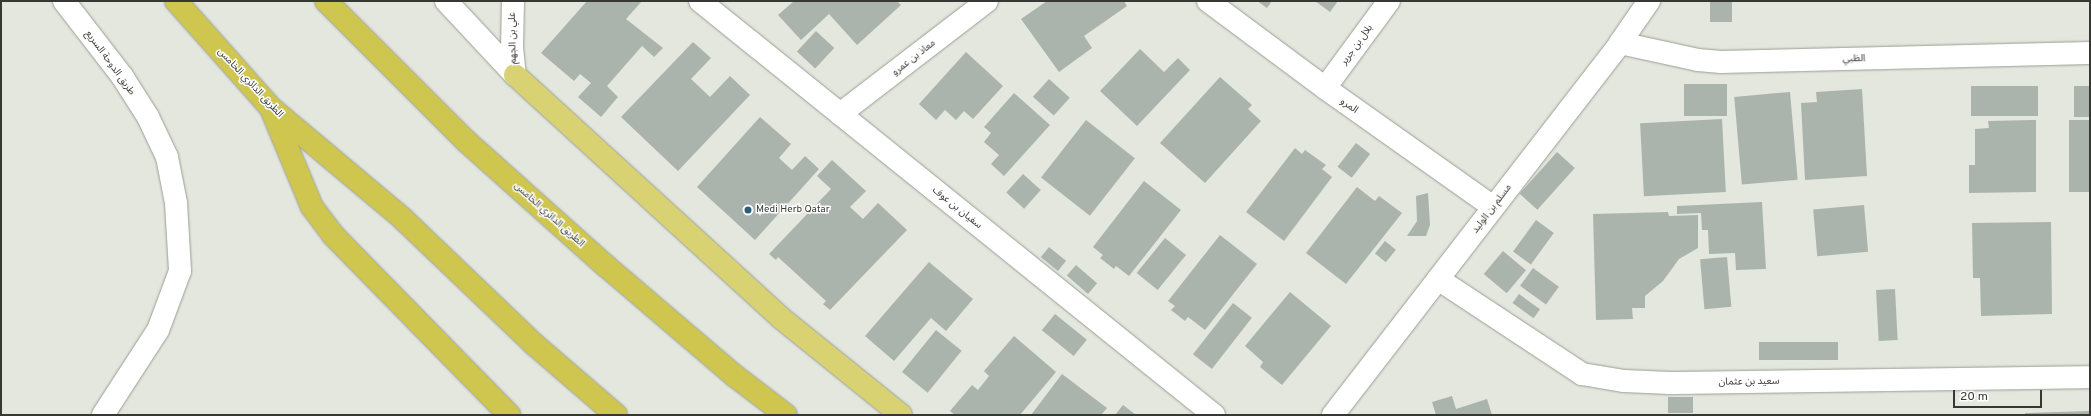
<!DOCTYPE html>
<html>
<head>
<meta charset="utf-8">
<style>
	body { margin:0 }
	#map { position:relative; width:2091px; height:416px; overflow:hidden; background:#e3e7dd; font-family:Overpass,"Noto Sans Arabic",sans-serif }
	div>[style] { position:absolute }
	.building>* { inset:0; background:#abb4ac; transform-origin:0 0 }
	.roads { filter:drop-shadow(0 0 1px #9a9e95) drop-shadow(0 0 1px #9a9e95) }
	.minor>* { height:22px; margin:-11px; padding:0 11px; transform-origin:11px; border-radius:11px; background:#fff }
	.tertiary>* { height:22px; margin:-11px; padding:0 11px; transform-origin:11px; border-radius:11px; background:#fff }
	.trunk>* { height:22px; margin:-11px; padding:0 11px; transform-origin:11px; border-radius:11px; background:#d8d273 }
	.motorway>* { height:22px; margin:-11px; padding:0 11px; transform-origin:11px; border-radius:11px; background:#cfc650 }
	.dots>* { width:11px; height:11px; translate:-50% -50%; box-sizing:border-box; border:2px solid #fff; border-radius:50% }
	span { translate:-50% -50%; white-space:nowrap; text-align:center; line-height:1.15; -webkit-text-stroke:3px #fff; paint-order:stroke }
	.street-label { font-size:10px; color:#373834 }
	.poi-label { font-size:10px; color:#373834 }
	.left { translate:0 -50%; text-align:left }
	.frame { position:absolute; inset:0; border:2px solid #373834; pointer-events:none }
	.scale { position:absolute; left:1953px; top:390px; width:89px; height:18px; box-sizing:border-box; border:2px solid #373834; border-top:0; padding-left:5px; font-size:12px; line-height:14px; white-space:nowrap; color:#373834; -webkit-text-stroke:3px #fff; paint-order:stroke }
</style>
</head>
<body>
<div id="map">
	<div class="building">
		<i style="clip-path:polygon(587px 1px,642px 1px,626px 19px,663px 48px,654px 57px,642px 46px,607px 86px,618px 97px,601px 117px,578px 97px,591px 83px,580px 74px,574px 81px,541px 53px)"></i>
		<i style="clip-path:polygon(794px 1px,897px 1px,901px 5px,857px 45px,829px 14px,801px 40px,778px 15px)"></i>
		<i style="clip-path:polygon(1047px 1px,1124px 1px,1127px 6px,1084px 36px,1092px 48px,1059px 72px,1021px 19px)"></i>
		<i style="clip-path:polygon(1257px 1px,1272px 1px,1267px 8px)"></i>
		<i style="clip-path:polygon(1315px 1px,1338px 1px,1330px 12px)"></i>
		<i style="left:1710px;top:1px;width:22px;height:21px"></i>
		<i style="left:816px;top:31px;width:25px;height:28px;rotate:43deg"></i>
		<i style="clip-path:polygon(693px 42px,711px 58px,691px 79px,710px 97px,730px 76px,750px 95px,678px 171px,621px 117px)"></i>
		<i style="clip-path:polygon(1140px 49px,1164px 72px,1178px 58px,1190px 70px,1137px 126px,1100px 91px)"></i>
		<i style="clip-path:polygon(966px 52px,1003px 86px,973px 119px,964px 111px,956px 120px,945px 110px,936px 120px,919px 104px)"></i>
		<i style="clip-path:polygon(1220px 77px,1252px 105px,1248px 109px,1261px 121px,1205px 183px,1160px 143px)"></i>
		<i style="left:1049px;top:79px;width:28px;height:24px;rotate:42deg"></i>
		<i style="left:1684px;top:84px;width:43px;height:32px"></i>
		<i style="left:1971px;top:86px;width:67px;height:30px"></i>
		<i style="left:2074px;top:86px;width:16px;height:31px"></i>
		<i style="clip-path:polygon(1862px 89px,1867px 176px,1805px 180px,1801px 103px,1817px 102px,1816px 92px)"></i>
		<i style="left:1790px;top:92px;width:88px;height:56px;rotate:85deg"></i>
		<i style="clip-path:polygon(1014px 93px,1050px 125px,1004px 176px,991px 164px,999px 155px,984px 142px,991px 133px,984px 127px)"></i>
		<i style="clip-path:polygon(760px 117px,791px 144px,779px 158px,792px 170px,805px 156px,819px 169px,755px 240px,697px 187px)"></i>
		<i style="left:1722px;top:119px;width:73px;height:82px;rotate:87deg"></i>
		<i style="left:1086px;top:120px;width:62px;height:73px;rotate:38deg"></i>
		<i style="clip-path:polygon(2036px 120px,2036px 192px,1969px 193px,1969px 165px,1975px 165px,1975px 129px,1989px 128px,1988px 121px)"></i>
		<i style="left:2069px;top:120px;width:21px;height:72px"></i>
		<i style="left:1356px;top:143px;width:18px;height:30px;rotate:38deg"></i>
		<i style="clip-path:polygon(1295px 148px,1302px 154px,1305px 150px,1326px 165px,1322px 169px,1332px 177px,1284px 241px,1246px 212px)"></i>
		<i style="left:1557px;top:152px;width:24px;height:56px;rotate:42deg"></i>
		<i style="clip-path:polygon(832px 160px,866px 191px,850px 207px,863px 219px,878px 203px,907px 230px,830px 310px,823px 304px,826px 301px,778px 257px,776px 260px,769px 254px,831px 189px,817px 176px)"></i>
		<i style="left:1023px;top:174px;width:24px;height:25px;rotate:42deg"></i>
		<i style="clip-path:polygon(1144px 181px,1181px 210px,1129px 276px,1116px 266px,1114px 269px,1100px 258px,1103px 255px,1093px 247px)"></i>
		<i style="clip-path:polygon(1357px 187px,1375px 201px,1379px 196px,1402px 213px,1346px 284px,1306px 253px)"></i>
		<i style="clip-path:polygon(1428px 193px,1430px 225px,1426px 236px,1407px 236px,1417px 221px,1416px 196px)"></i>
		<i style="clip-path:polygon(1762px 202px,1766px 269px,1736px 270px,1735px 253px,1709px 254px,1708px 230px,1702px 230px,1701px 213px,1677px 214px,1677px 206px)"></i>
		<i style="left:1864px;top:205px;width:47px;height:51px;rotate:85deg"></i>
		<i style="clip-path:polygon(1668px 212px,1669px 216px,1698px 215px,1698px 248px,1679px 259px,1663px 281px,1645px 296px,1645px 308px,1632px 308px,1633px 319px,1596px 320px,1593px 214px)"></i>
		<i style="left:1536px;top:220px;width:22px;height:39px;rotate:36deg"></i>
		<i style="clip-path:polygon(2051px 222px,2052px 314px,1981px 316px,1980px 278px,1973px 278px,1972px 223px)"></i>
		<i style="clip-path:polygon(1220px 235px,1257px 264px,1205px 330px,1188px 317px,1185px 321px,1171px 310px,1175px 306px,1168px 301px)"></i>
		<i style="left:1165px;top:238px;width:27px;height:45px;rotate:39deg"></i>
		<i style="left:1385px;top:241px;width:14px;height:16px;rotate:39deg"></i>
		<i style="left:1049px;top:247px;width:22px;height:13px;rotate:39deg"></i>
		<i style="left:1503px;top:251px;width:30px;height:30px;rotate:40deg"></i>
		<i style="left:1727px;top:257px;width:50px;height:27px;rotate:85deg"></i>
		<i style="clip-path:polygon(929px 262px,973px 299px,946px 331px,931px 318px,894px 361px,865px 336px)"></i>
		<i style="left:1076px;top:265px;width:28px;height:14px;rotate:41deg"></i>
		<i style="left:1533px;top:268px;width:32px;height:22px;rotate:36deg"></i>
		<i style="left:1895px;top:289px;width:51px;height:19px;rotate:87deg"></i>
		<i style="clip-path:polygon(1290px 292px,1331px 326px,1282px 385px,1260px 367px,1263px 362px,1245px 346px)"></i>
		<i style="left:1519px;top:294px;width:26px;height:11px;rotate:36deg"></i>
		<i style="left:1233px;top:303px;width:24px;height:65px;rotate:38deg"></i>
		<i style="left:1055px;top:314px;width:41px;height:21px;rotate:39deg"></i>
		<i style="left:936px;top:330px;width:33px;height:54px;rotate:39deg"></i>
		<i style="clip-path:polygon(1014px 336px,1056px 372px,1020px 415px,955px 415px,950px 411px,972px 385px,978px 390px,989px 376px,984px 371px)"></i>
		<i style="left:1838px;top:342px;width:18px;height:79px;rotate:90deg"></i>
		<i style="clip-path:polygon(1062px 374px,1107px 408px,1101px 415px,1031px 415px)"></i>
		<i style="clip-path:polygon(1452px 396px,1456px 409px,1487px 399px,1492px 415px,1436px 415px,1432px 402px)"></i>
		<i style="left:1668px;top:397px;width:25px;height:16px"></i>
		<i style="clip-path:polygon(1123px 405px,1136px 415px,1115px 415px)"></i>
		<i style="clip-path:polygon(2090px 411px,2090px 415px,2025px 415px,2025px 413px)"></i>
	</div>
	<div class="roads">
		<div class="minor">
			<i style="left:513px;top:1px;width:47px;rotate:91.2deg"></i>
			<i style="left:512px;top:48px;width:27px;rotate:84deg"></i>
			<i style="left:700px;top:1px;width:660px;rotate:38.85deg"></i>
			<i style="left:1208px;top:1px;width:146px;rotate:36.6deg"></i>
			<i style="left:1325px;top:88px;width:206px;rotate:35.3deg"></i>
			<i style="left:1620px;top:43px;width:80px;rotate:12.3deg"></i>
			<i style="left:1698px;top:60px;width:23px;rotate:5deg"></i>
			<i style="left:1721px;top:62px;width:369px;rotate:-1.4deg"></i>
			<i style="left:1325px;top:88px;width:108px;rotate:-53.7deg"></i>
			<i style="left:840px;top:114px;width:185px;rotate:-37.5deg"></i>
			<i style="left:1438px;top:279px;width:173px;rotate:33.4deg"></i>
			<i style="left:1582px;top:374px;width:43px;rotate:9.5deg"></i>
			<i style="left:1624px;top:381px;width:46px;rotate:2.5deg"></i>
			<i style="left:1670px;top:383px;width:420px;rotate:-0.8deg"></i>
			<i style="left:1333px;top:415px;width:470px;rotate:-52.3deg"></i>
			<i style="left:1620px;top:43px;width:51px;rotate:-55.4deg"></i>
		</div>
		<div class="tertiary">
			<i style="left:64px;top:1px;width:95px;rotate:52.3deg"></i>
			<i style="left:122px;top:76px;width:49px;rotate:57.6deg"></i>
			<i style="left:148px;top:117px;width:44px;rotate:64.6deg"></i>
			<i style="left:167px;top:157px;width:47px;rotate:78.9deg"></i>
			<i style="left:176px;top:203px;width:68px;rotate:86.6deg"></i>
			<i style="left:180px;top:271px;width:63px;rotate:110.4deg"></i>
			<i style="left:158px;top:330px;width:101px;rotate:122.9deg"></i>
			<i style="left:446px;top:1px;width:101px;rotate:47deg"></i>
		</div>
		<div class="trunk">
			<i style="left:515px;top:75px;width:360px;rotate:42.4deg"></i>
			<i style="left:781px;top:318px;width:154px;rotate:38.9deg"></i>
		</div>
		<div class="motorway">
			<i style="left:176px;top:1px;width:143px;rotate:48.4deg"></i>
			<i style="left:271px;top:108px;width:171px;rotate:40deg"></i>
			<i style="left:402px;top:218px;width:184px;rotate:43.7deg"></i>
			<i style="left:535px;top:345px;width:107px;rotate:40.8deg"></i>
			<i style="left:326px;top:1px;width:198px;rotate:45deg"></i>
			<i style="left:466px;top:141px;width:188px;rotate:41.8deg"></i>
			<i style="left:606px;top:266px;width:170px;rotate:40.5deg"></i>
			<i style="left:735px;top:376px;width:64px;rotate:37.4deg"></i>
			<i style="left:272px;top:111px;width:104px;rotate:67.4deg"></i>
			<i style="left:312px;top:207px;width:35px;rotate:53deg"></i>
			<i style="left:333px;top:235px;width:252px;rotate:45.6deg"></i>
		</div>
	</div>
	<div class="dots">
		<i style="left:748px;top:210px;background:#2b5e7b"></i>
	</div>
	<div class="street-label">
		<span style="left:513px;top:38px;rotate:-91deg">علي بن الجهم</span>
		<span style="left:1357px;top:45px;rotate:-54deg">بلال بن جرير</span>
		<span style="left:914px;top:58px;rotate:-38deg">معاذ بن عمرو</span>
		<span style="left:1854px;top:59px;rotate:-1deg">الظبي</span>
		<span style="left:110px;top:63px;rotate:54deg">طريق الدوحة السريع</span>
		<span style="left:250px;top:83px;rotate:47deg">الطريق الدائري الخامس</span>
		<span style="left:1349px;top:106px;rotate:35deg">المرو</span>
		<span style="left:957px;top:208px;rotate:39deg">سفيان بن عوف</span>
		<span style="left:1492px;top:209px;rotate:-53deg">مسلم بن الوليد</span>
		<span style="left:549px;top:215px;rotate:42deg">الطريق الدائري الخامس</span>
		<span style="left:1749px;top:382px;rotate:-1deg">سعيد بن عثمان</span>
	</div>
	<div class="poi-label">
		<span class="left" style="left:756px;top:210px">Medi Herb Qatar</span>
	</div>
	<div class="frame"></div>
	<div class="scale">20 m</div>
</div>
</body>
</html>
